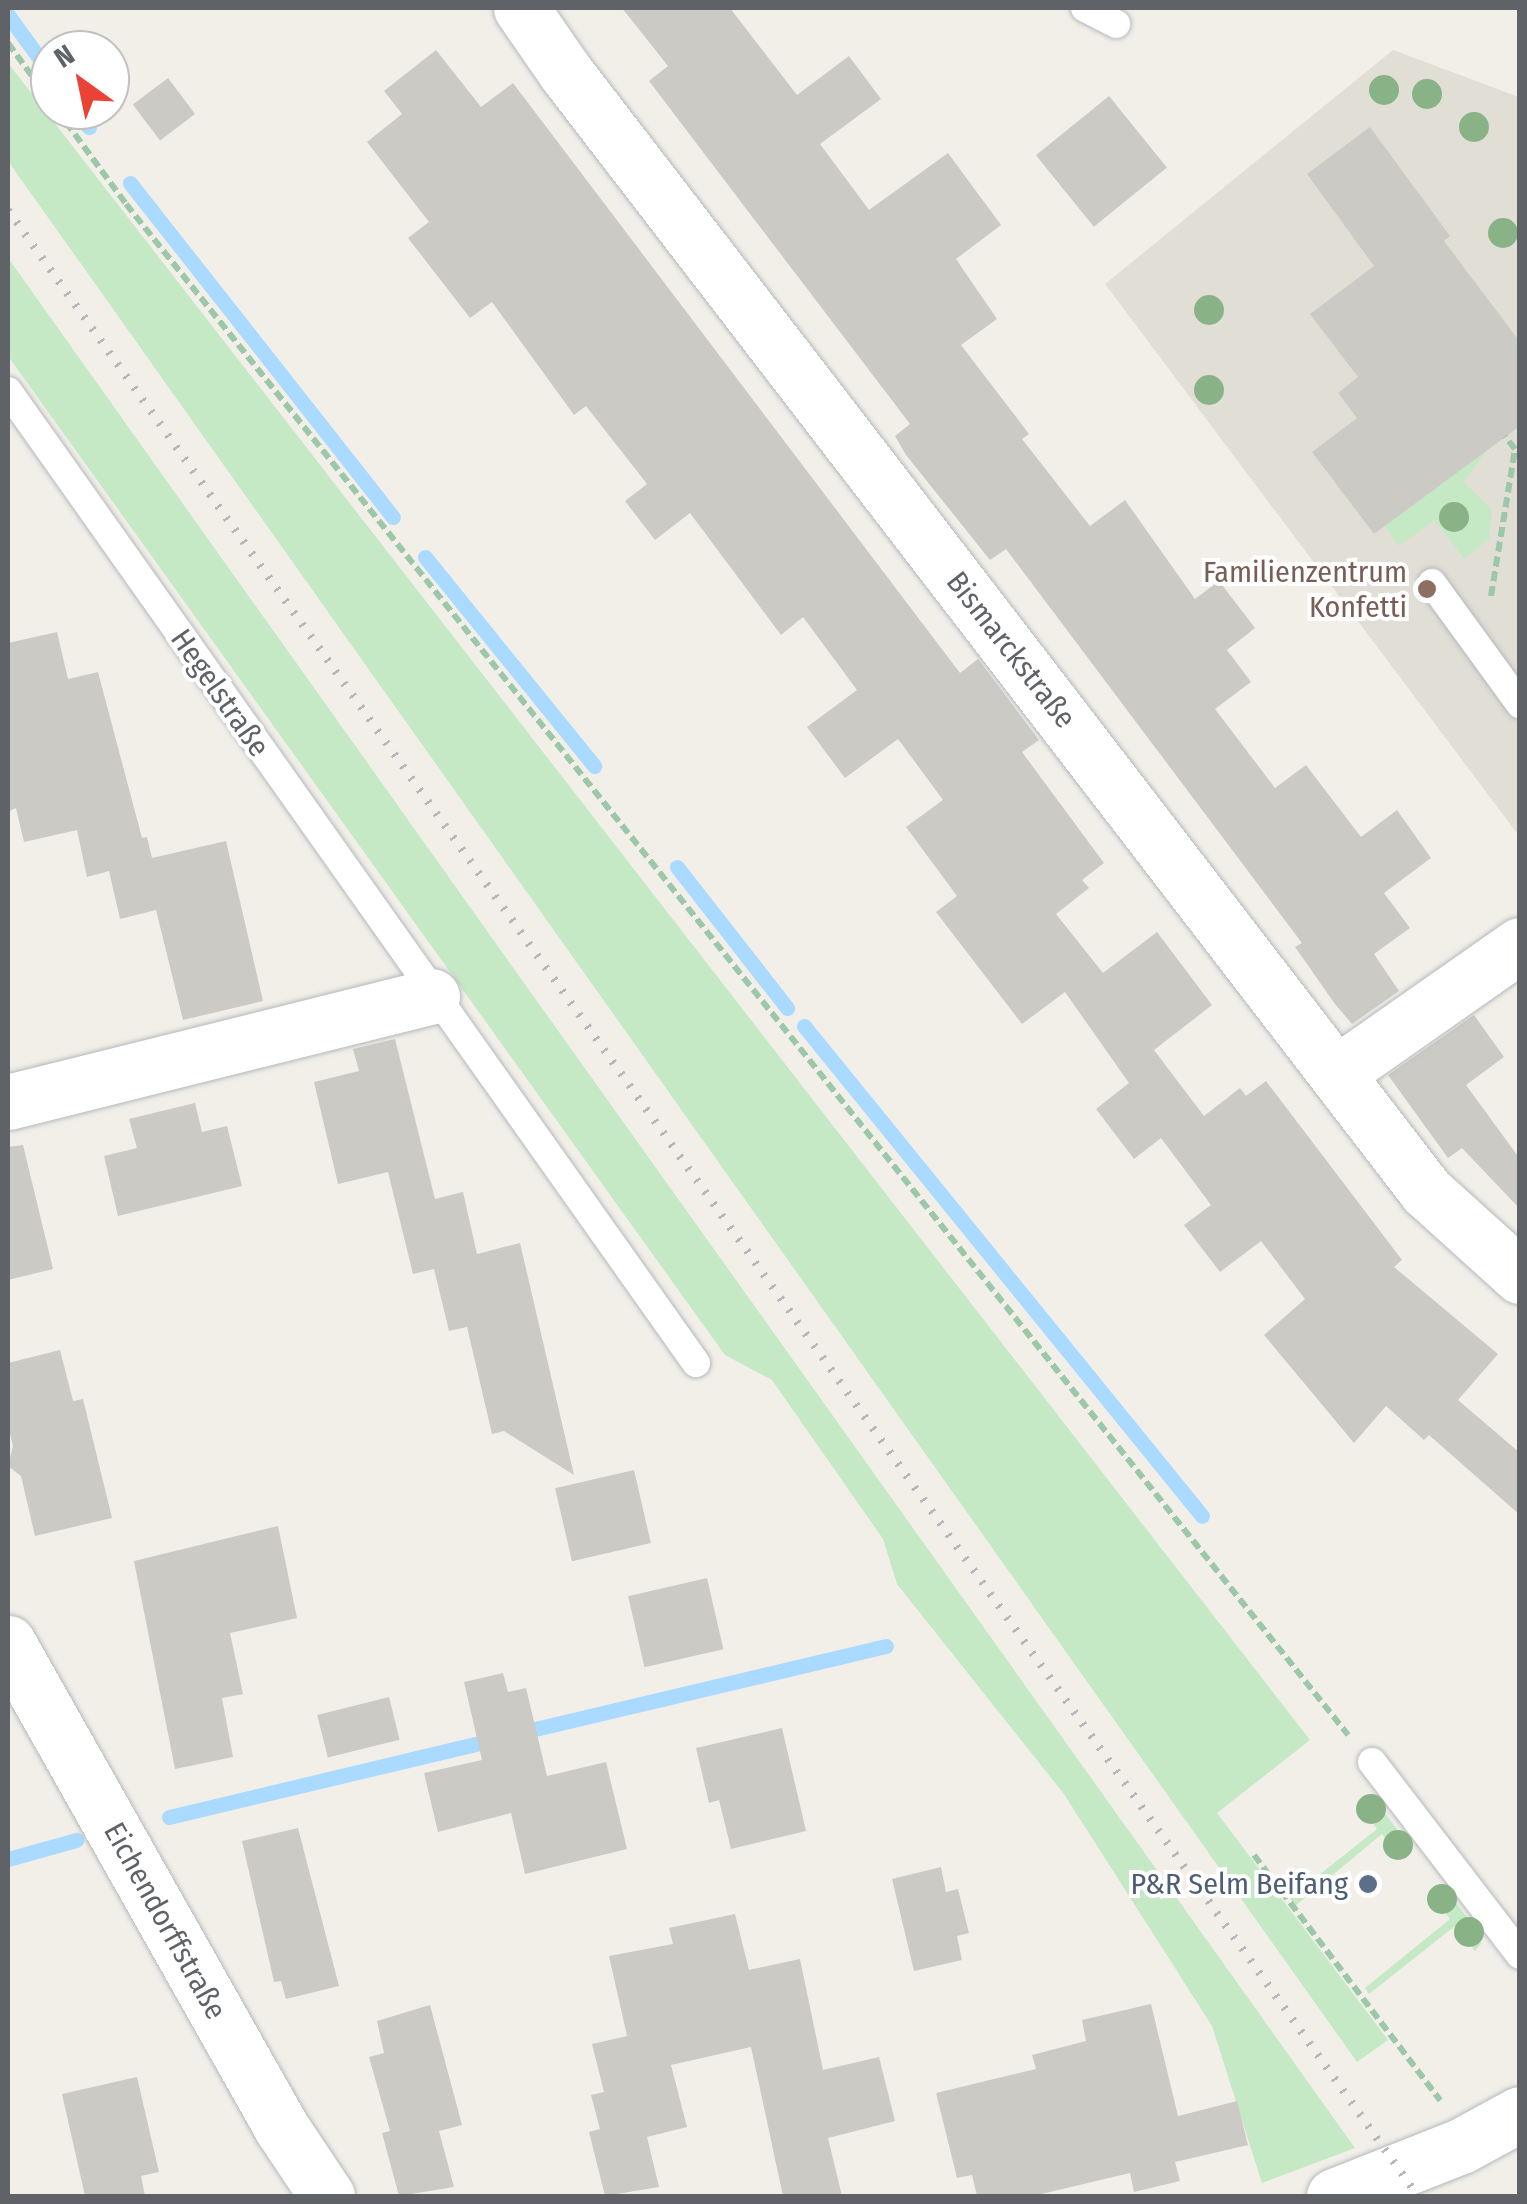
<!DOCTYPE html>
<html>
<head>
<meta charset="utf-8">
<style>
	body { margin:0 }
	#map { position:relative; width:1527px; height:2204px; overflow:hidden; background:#f1efe8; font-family:"Fira Sans Condensed",sans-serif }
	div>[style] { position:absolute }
	.education>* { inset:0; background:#e1ded6 }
	.green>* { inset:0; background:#c5e8c5 }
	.stream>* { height:15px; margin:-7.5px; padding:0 7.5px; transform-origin:7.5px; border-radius:7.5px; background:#aadaff }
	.building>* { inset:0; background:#cccac5; transform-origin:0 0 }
	.path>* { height:6px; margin-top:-3px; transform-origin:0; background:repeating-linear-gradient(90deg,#9cc7a9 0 10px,transparent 0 15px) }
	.roads { filter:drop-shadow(0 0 2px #b5b8bc) drop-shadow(0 0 2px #b5b8bc) }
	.service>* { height:28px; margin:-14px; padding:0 14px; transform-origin:14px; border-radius:14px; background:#fff }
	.minor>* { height:55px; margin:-27.5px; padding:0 27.5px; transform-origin:27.5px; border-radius:27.5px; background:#fff }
	.tertiary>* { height:55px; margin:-27.5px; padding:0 27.5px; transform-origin:27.5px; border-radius:27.5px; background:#fff }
	.rail>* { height:8px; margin-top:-4px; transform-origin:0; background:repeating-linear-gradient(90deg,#b6b7b8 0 2.5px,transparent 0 14.5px) }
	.trees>* { width:30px; height:30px; margin:-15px; border-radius:50%; background:#89b387 }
	.dots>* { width:28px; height:28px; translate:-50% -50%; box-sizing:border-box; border:5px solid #fff; border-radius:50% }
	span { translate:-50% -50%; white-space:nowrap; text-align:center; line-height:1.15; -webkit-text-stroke:8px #fff; paint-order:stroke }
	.education-label { font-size:30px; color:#785e54 }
	.right { translate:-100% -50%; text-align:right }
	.street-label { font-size:30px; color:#5f6368 }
	.service-label { font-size:30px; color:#4e5e75 }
	.frame { position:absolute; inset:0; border:10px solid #5f6368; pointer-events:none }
	.north { position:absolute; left:30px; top:30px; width:100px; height:100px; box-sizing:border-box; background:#fff; border:2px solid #bfc1c3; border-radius:50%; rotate:327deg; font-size:28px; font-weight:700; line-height:40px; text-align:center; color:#5f6368 }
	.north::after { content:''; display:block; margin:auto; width:35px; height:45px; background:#ea4335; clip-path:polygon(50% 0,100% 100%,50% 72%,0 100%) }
</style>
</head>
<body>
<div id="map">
	<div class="education">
		<i style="clip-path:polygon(1393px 50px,1519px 97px,1519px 836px,1105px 284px)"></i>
	</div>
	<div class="green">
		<i style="clip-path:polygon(8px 63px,1310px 1740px,1217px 1813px,1388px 2040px,1357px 2062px,8px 161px)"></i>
		<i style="clip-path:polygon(8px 258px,507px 959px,1355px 2148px,1262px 2183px,1212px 2026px,1064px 1794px,897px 1584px,883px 1539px,772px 1380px,725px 1355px,8px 356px)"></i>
		<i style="clip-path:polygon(1487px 450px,1464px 482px,1492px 510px,1489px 539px,1464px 559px,1435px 520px,1399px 546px,1385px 526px)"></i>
		<i style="clip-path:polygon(1364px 1797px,1376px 1801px,1410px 1847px,1408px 1854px,1402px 1859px,1382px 1834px,1295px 1906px,1290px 1898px,1377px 1829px,1358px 1802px)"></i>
		<i style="clip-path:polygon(1435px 1889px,1445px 1889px,1480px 1934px,1481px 1944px,1475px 1951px,1455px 1926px,1369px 1994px,1365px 1988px,1450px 1919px,1430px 1892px)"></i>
	</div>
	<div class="stream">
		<i style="left:8px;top:15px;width:72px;rotate:54.1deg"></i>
		<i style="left:77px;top:110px;width:21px;rotate:55deg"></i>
		<i style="left:130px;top:183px;width:425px;rotate:51.8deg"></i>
		<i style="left:425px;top:557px;width:269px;rotate:51deg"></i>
		<i style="left:677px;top:867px;width:179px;rotate:52deg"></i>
		<i style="left:804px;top:1026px;width:631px;rotate:50.91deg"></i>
		<i style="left:518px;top:1733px;width:378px;rotate:-13.3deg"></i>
		<i style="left:169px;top:1817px;width:336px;rotate:-13.4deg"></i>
		<i style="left:8px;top:1859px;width:71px;rotate:-15.6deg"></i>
	</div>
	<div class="building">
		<i style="clip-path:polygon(622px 8px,730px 8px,797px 95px,849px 56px,881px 99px,820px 144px,869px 210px,948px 153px,1001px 225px,956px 259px,997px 319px,961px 345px,1029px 434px,1022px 439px,1090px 526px,1125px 500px,1195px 599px,1219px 581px,1255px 628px,1227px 650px,1251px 682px,1215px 709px,1275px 788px,1306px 765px,1361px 837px,1397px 810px,1431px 858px,1384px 893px,1410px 928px,1374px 954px,1399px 991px,1352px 1024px,1335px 1004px,1295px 947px,1302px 943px,1006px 549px,990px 560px,906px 455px,895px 436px,910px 424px,649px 81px,668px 66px)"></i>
		<i style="clip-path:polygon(436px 50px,481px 107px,513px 83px,960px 673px,978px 659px,1039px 740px,1022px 752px,1104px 863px,1082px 880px,1089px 888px,1056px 914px,1103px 973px,1157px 932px,1212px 1005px,1154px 1050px,1204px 1116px,1240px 1088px,1246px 1096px,1266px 1081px,1402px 1260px,1394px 1267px,1498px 1354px,1458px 1400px,1520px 1453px,1520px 1515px,1429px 1435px,1424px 1440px,1386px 1406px,1354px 1443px,1264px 1335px,1305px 1299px,1261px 1241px,1220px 1272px,1184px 1225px,1211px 1205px,1161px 1138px,1134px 1159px,1096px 1109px,1129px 1083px,1065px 992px,1022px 1024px,936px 912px,957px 896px,906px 827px,943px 800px,898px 739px,845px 778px,807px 727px,857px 690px,803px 617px,781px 635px,690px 513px,655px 540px,625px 501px,647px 484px,586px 406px,574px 415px,492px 302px,470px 318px,408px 238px,429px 222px,367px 142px,402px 114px,384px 91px)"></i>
		<i style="left:168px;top:78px;width:45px;height:44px;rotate:53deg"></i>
		<i style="left:1109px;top:96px;width:92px;height:94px;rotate:51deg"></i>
		<i style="clip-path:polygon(1370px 127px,1450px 236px,1444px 241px,1520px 342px,1520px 426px,1374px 534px,1312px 452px,1357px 418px,1338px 393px,1358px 377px,1310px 314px,1374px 266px,1307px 174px)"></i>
		<i style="clip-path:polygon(57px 632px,68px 679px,98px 672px,142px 838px,147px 837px,152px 858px,226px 841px,263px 1001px,183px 1020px,156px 910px,120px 919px,109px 871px,87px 877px,77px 830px,24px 842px,16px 808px,8px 812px,8px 643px)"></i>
		<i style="clip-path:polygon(1474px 1015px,1504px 1057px,1466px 1085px,1520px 1159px,1520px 1209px,1462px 1148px,1448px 1158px,1388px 1075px)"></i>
		<i style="clip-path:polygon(395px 1039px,435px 1199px,463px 1192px,477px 1254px,520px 1243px,574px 1475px,504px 1431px,492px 1434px,467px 1327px,449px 1331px,434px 1269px,413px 1274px,388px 1172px,338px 1184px,314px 1082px,359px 1071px,353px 1049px)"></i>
		<i style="clip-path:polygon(195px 1103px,202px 1132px,227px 1126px,242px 1186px,118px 1216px,104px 1156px,137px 1148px,129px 1119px)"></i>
		<i style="clip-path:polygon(23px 1145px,53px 1269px,8px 1280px,8px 1147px)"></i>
		<i style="clip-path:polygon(60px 1350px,73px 1401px,83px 1399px,112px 1518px,35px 1536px,21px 1476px,8px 1466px,13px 1446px,8px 1426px,8px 1363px)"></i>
		<i style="left:634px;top:1470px;width:75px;height:81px;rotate:77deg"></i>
		<i style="clip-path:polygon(278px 1526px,297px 1618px,230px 1633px,243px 1694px,222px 1698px,233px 1757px,175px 1769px,134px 1561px)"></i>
		<i style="left:707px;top:1578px;width:73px;height:81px;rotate:77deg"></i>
		<i style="clip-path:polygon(503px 1673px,508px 1692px,526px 1688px,547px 1776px,606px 1762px,627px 1849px,525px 1874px,511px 1813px,438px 1832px,424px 1773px,482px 1760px,464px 1682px)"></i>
		<i style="left:389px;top:1697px;width:44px;height:74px;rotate:76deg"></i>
		<i style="clip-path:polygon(782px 1728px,806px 1831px,731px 1849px,719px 1800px,709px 1803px,696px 1748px)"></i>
		<i style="clip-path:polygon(298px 1828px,339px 1986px,286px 1999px,281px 1981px,274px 1982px,242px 1841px)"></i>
		<i style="clip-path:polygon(941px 1867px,946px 1892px,958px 1889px,969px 1933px,957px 1936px,962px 1960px,914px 1971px,892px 1879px)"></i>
		<i style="clip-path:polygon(735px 1914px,749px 1970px,800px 1959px,823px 2070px,879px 2057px,895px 2121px,828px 2138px,842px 2196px,783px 2196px,751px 2047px,671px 2065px,687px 2127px,647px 2137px,659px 2187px,605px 2196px,589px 2132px,600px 2129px,591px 2095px,604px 2092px,592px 2044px,627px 2036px,609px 1956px,673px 1944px,669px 1928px)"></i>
		<i style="clip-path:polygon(1151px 2004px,1178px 2116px,1237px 2101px,1248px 2145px,1175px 2162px,1180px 2181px,1134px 2192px,1130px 2173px,1033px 2196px,977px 2196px,972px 2175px,957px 2178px,936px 2093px,1036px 2069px,1032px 2055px,1086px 2041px,1082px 2020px)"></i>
		<i style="clip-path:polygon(430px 2005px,462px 2125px,439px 2131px,454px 2187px,399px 2196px,382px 2133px,390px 2131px,369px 2057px,384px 2053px,377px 2021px)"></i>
		<i style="clip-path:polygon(137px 2077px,159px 2172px,141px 2176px,145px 2196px,85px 2196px,62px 2094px)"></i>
	</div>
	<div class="path">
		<i style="left:8px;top:43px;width:72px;rotate:54.1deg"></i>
		<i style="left:57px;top:110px;width:117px;rotate:53.7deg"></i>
		<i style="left:126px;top:204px;width:1959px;rotate:51.4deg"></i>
		<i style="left:1491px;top:596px;width:149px;rotate:-80.7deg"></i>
		<i style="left:1515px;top:449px;width:16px;rotate:-128deg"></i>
		<i style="left:1254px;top:1855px;width:308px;rotate:52.8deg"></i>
	</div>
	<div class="roads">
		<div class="service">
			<i style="left:1085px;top:8px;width:35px;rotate:27deg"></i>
			<i style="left:8px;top:391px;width:1191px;rotate:54.71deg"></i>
			<i style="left:1432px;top:583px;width:150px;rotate:54deg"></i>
			<i style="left:1372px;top:1762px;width:243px;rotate:52.5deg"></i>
		</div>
		<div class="minor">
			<i style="left:521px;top:8px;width:79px;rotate:55.3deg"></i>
			<i style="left:566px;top:73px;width:1411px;rotate:52.43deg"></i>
			<i style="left:1426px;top:1191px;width:127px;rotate:42.1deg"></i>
			<i style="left:1337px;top:1073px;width:223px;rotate:-35deg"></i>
			<i style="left:8px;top:1102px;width:437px;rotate:-14deg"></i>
			<i style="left:8px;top:1643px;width:556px;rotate:60.57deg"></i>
			<i style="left:281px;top:2127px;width:83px;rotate:56.3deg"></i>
		</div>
		<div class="tertiary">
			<i style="left:1334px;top:2196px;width:136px;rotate:-21.5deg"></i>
			<i style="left:1461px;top:2146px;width:67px;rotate:-28.5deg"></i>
		</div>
	</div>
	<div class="rail">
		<i style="left:8px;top:210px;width:2436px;rotate:54.63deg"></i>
	</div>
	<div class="trees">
		<i style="left:1384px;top:90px"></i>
		<i style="left:1427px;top:94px"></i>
		<i style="left:1474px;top:127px"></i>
		<i style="left:1503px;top:233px"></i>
		<i style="left:1209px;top:310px"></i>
		<i style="left:1209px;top:390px"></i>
		<i style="left:1454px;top:517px"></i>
		<i style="left:1371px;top:1809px"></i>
		<i style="left:1398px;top:1845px"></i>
		<i style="left:1442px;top:1899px"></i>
		<i style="left:1469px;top:1932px"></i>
	</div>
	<div class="dots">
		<i style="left:1427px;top:589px;background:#8d6e63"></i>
		<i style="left:1368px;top:1884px;background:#5c6f8a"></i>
	</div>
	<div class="education-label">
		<span class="right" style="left:1407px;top:589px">Familienzentrum<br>Konfetti</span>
	</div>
	<div class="street-label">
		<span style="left:1011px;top:650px;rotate:52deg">Bismarckstraße</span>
		<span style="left:220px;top:693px;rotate:55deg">Hegelstraße</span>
		<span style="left:165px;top:1921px;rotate:61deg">Eichendorffstraße</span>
	</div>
	<div class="service-label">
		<span class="right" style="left:1348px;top:1884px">P&amp;R Selm Beifang</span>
	</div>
	<div class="frame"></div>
	<div class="north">N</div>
</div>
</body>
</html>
